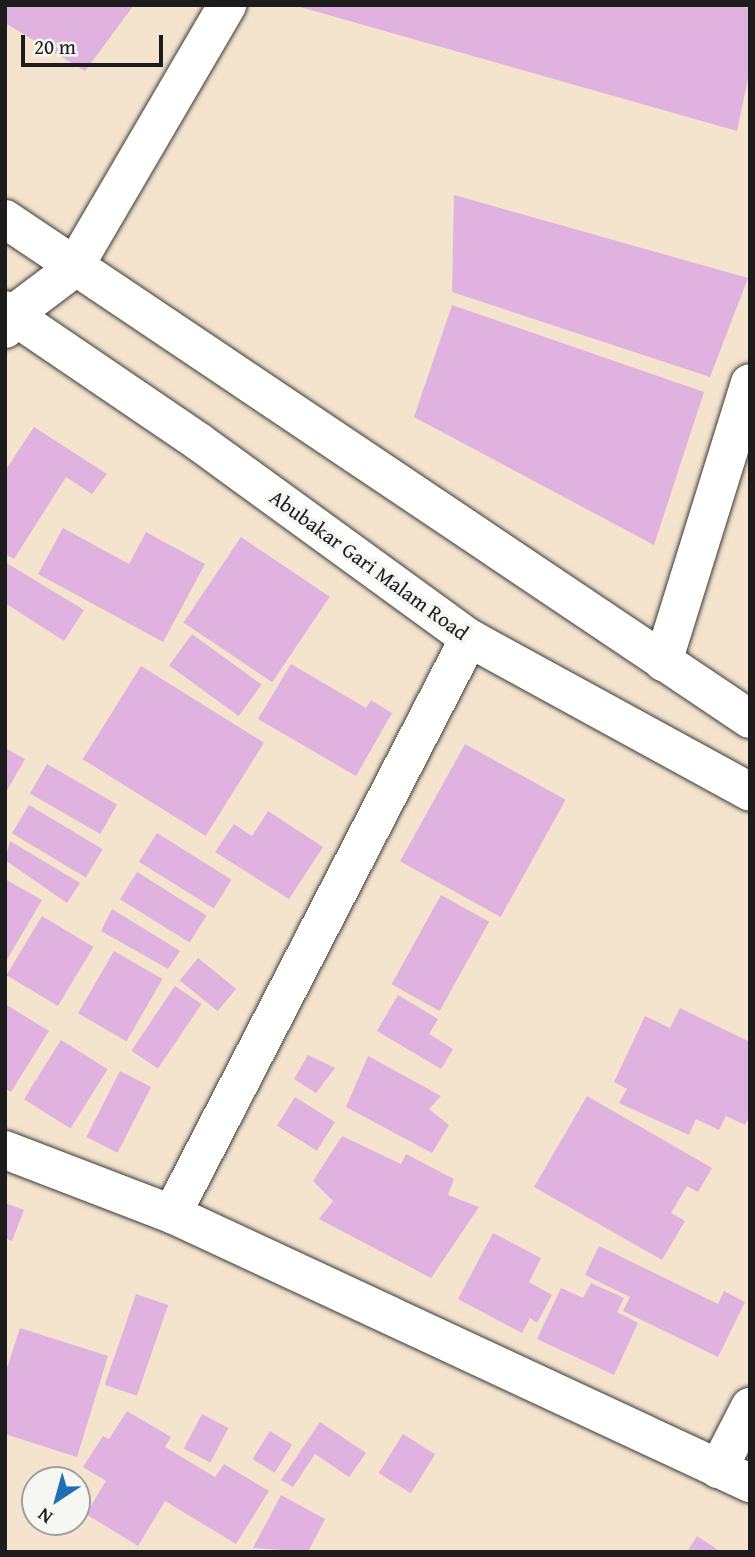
<!DOCTYPE html>
<html>
<head>
<meta charset="utf-8">
<style>
	body { margin:0 }
	#map { position:relative; width:755px; height:1557px; overflow:hidden; background:#f4e4ce; font-family:"Gentium Book Plus",serif }
	div>[style] { position:absolute }
	.building>* { inset:0; background:#dfb2df; transform-origin:0 0 }
	.roads { filter:drop-shadow(0 0 2px #3c3a37) drop-shadow(0 0 2px #3c3a37) }
	.minor>* { height:38px; margin:-19px; padding:0 19px; transform-origin:19px; border-radius:19px; background:#fff }
	span { translate:-50% -50%; white-space:nowrap; text-align:center; line-height:1.15; -webkit-text-stroke:7px #f6f6f2; paint-order:stroke }
	.street-label { font-size:21px; color:#1c1c1c }
	.frame { position:absolute; inset:0; border:7px solid #1c1c1c; pointer-events:none }
	.north { position:absolute; left:21px; top:1466px; width:70px; height:70px; box-sizing:border-box; background:#f6f6f2; border:2px solid #9f9f9c; border-radius:50%; rotate:216deg; font-size:19px; font-weight:700; line-height:28px; text-align:center; color:#1c1c1c }
	.north::after { content:''; display:block; margin:auto; width:24px; height:32px; background:#1f6fb2; clip-path:polygon(50% 0,100% 100%,50% 72%,0 100%) }
	.scale { position:absolute; left:21px; top:35px; width:142px; height:32px; box-sizing:border-box; border:4px solid #1c1c1c; border-top:0; padding-left:9px; font-size:21px; line-height:24px; white-space:nowrap; color:#1c1c1c; -webkit-text-stroke:5px #f6f6f2; paint-order:stroke }
</style>
</head>
<body>
<div id="map">
	<div class="building">
		<i style="clip-path:polygon(5px 5px,134px 5px,85px 71px,5px 23px)"></i>
		<i style="clip-path:polygon(293px 5px,750px 5px,750px 69px,737px 131px)"></i>
		<i style="clip-path:polygon(454px 195px,748px 278px,710px 377px,452px 292px)"></i>
		<i style="clip-path:polygon(452px 305px,704px 392px,654px 545px,414px 417px)"></i>
		<i style="clip-path:polygon(34px 427px,107px 474px,92px 494px,66px 477px,14px 559px,5px 554px,5px 471px)"></i>
		<i style="clip-path:polygon(63px 528px,129px 564px,146px 532px,205px 564px,163px 642px,38px 574px)"></i>
		<i style="left:241px;top:537px;width:107px;height:103px;rotate:34deg"></i>
		<i style="clip-path:polygon(5px 562px,84px 610px,64px 641px,5px 603px)"></i>
		<i style="left:192px;top:634px;width:86px;height:39px;rotate:36deg"></i>
		<i style="clip-path:polygon(291px 664px,366px 708px,371px 700px,392px 713px,356px 776px,258px 719px)"></i>
		<i style="left:141px;top:666px;width:145px;height:110px;rotate:32deg"></i>
		<i style="left:465px;top:744px;width:115px;height:134px;rotate:29deg"></i>
		<i style="clip-path:polygon(5px 748px,25px 759px,5px 794px)"></i>
		<i style="left:47px;top:764px;width:81px;height:34px;rotate:30deg"></i>
		<i style="left:29px;top:805px;width:86px;height:33px;rotate:31deg"></i>
		<i style="clip-path:polygon(268px 811px,323px 847px,289px 899px,215px 852px,234px 824px,252px 836px)"></i>
		<i style="left:157px;top:833px;width:88px;height:34px;rotate:32deg"></i>
		<i style="clip-path:polygon(10px 841px,80px 883px,67px 903px,5px 860px)"></i>
		<i style="left:137px;top:872px;width:82px;height:32px;rotate:32deg"></i>
		<i style="clip-path:polygon(5px 879px,42px 900px,5px 963px)"></i>
		<i style="left:441px;top:895px;width:55px;height:102px;rotate:29deg"></i>
		<i style="clip-path:polygon(112px 909px,180px 951px,168px 969px,101px 931px)"></i>
		<i style="left:42px;top:916px;width:60px;height:69px;rotate:31deg"></i>
		<i style="left:114px;top:951px;width:56px;height:72px;rotate:30deg"></i>
		<i style="left:198px;top:958px;width:49px;height:29px;rotate:39deg"></i>
		<i style="left:175px;top:986px;width:32px;height:78px;rotate:34deg"></i>
		<i style="clip-path:polygon(398px 995px,438px 1019px,429px 1034px,453px 1049px,441px 1069px,377px 1031px)"></i>
		<i style="clip-path:polygon(5px 1004px,49px 1031px,11px 1092px,5px 1088px)"></i>
		<i style="clip-path:polygon(680px 1008px,750px 1042px,750px 1115px,745px 1125px,726px 1116px,719px 1130px,696px 1119px,689px 1135px,619px 1103px,627px 1089px,614px 1082px,645px 1016px,670px 1028px)"></i>
		<i style="left:61px;top:1040px;width:55px;height:70px;rotate:32deg"></i>
		<i style="clip-path:polygon(308px 1055px,335px 1068px,316px 1093px,294px 1079px)"></i>
		<i style="clip-path:polygon(368px 1056px,441px 1096px,429px 1109px,449px 1125px,432px 1153px,346px 1107px)"></i>
		<i style="left:120px;top:1071px;width:35px;height:74px;rotate:27deg"></i>
		<i style="clip-path:polygon(587px 1096px,712px 1168px,698px 1192px,687px 1186px,671px 1213px,685px 1221px,662px 1260px,534px 1187px)"></i>
		<i style="left:295px;top:1097px;width:47px;height:34px;rotate:32deg"></i>
		<i style="clip-path:polygon(342px 1136px,401px 1164px,406px 1154px,454px 1179px,448px 1195px,479px 1207px,431px 1278px,319px 1219px,333px 1201px,313px 1181px)"></i>
		<i style="clip-path:polygon(5px 1203px,24px 1210px,12px 1241px,5px 1238px)"></i>
		<i style="clip-path:polygon(493px 1233px,541px 1258px,529px 1282px,552px 1295px,537px 1323px,530px 1318px,522px 1333px,458px 1299px)"></i>
		<i style="clip-path:polygon(599px 1246px,718px 1304px,724px 1291px,745px 1302px,718px 1357px,623px 1311px,630px 1297px,585px 1275px)"></i>
		<i style="clip-path:polygon(591px 1283px,624px 1298px,617px 1312px,638px 1323px,614px 1375px,537px 1339px,561px 1288px,583px 1298px)"></i>
		<i style="left:136px;top:1294px;width:34px;height:96px;rotate:19deg"></i>
		<i style="clip-path:polygon(20px 1328px,108px 1356px,77px 1457px,5px 1434px,5px 1374px)"></i>
		<i style="clip-path:polygon(127px 1411px,171px 1437px,165px 1447px,215px 1477px,224px 1464px,269px 1491px,236px 1544px,165px 1501px,138px 1546px,86px 1514px,106px 1481px,83px 1467px,103px 1436px,109px 1439px)"></i>
		<i style="left:202px;top:1414px;width:30px;height:39px;rotate:28deg"></i>
		<i style="clip-path:polygon(320px 1422px,366px 1453px,349px 1477px,315px 1454px,293px 1487px,281px 1480px)"></i>
		<i style="left:270px;top:1431px;width:26px;height:33px;rotate:32deg"></i>
		<i style="left:403px;top:1434px;width:38px;height:46px;rotate:32deg"></i>
		<i style="clip-path:polygon(281px 1495px,325px 1519px,308px 1552px,253px 1548px)"></i>
		<i style="clip-path:polygon(697px 1536px,721px 1552px,687px 1552px)"></i>
	</div>
	<div class="roads">
		<div class="minor">
			<i style="left:5px;top:219px;width:897px;rotate:33.87deg"></i>
			<i style="left:5px;top:310px;width:235px;rotate:34.2deg"></i>
			<i style="left:199px;top:442px;width:334px;rotate:36deg"></i>
			<i style="left:469px;top:638px;width:320px;rotate:28.7deg"></i>
			<i style="left:5px;top:329px;width:16px;rotate:-63deg"></i>
			<i style="left:12px;top:315px;width:76px;rotate:-37deg"></i>
			<i style="left:73px;top:269px;width:306px;rotate:-59.7deg"></i>
			<i style="left:663px;top:662px;width:292px;rotate:-72.7deg"></i>
			<i style="left:5px;top:1150px;width:179px;rotate:21deg"></i>
			<i style="left:172px;top:1214px;width:638px;rotate:24.96deg"></i>
			<i style="left:172px;top:1214px;width:648px;rotate:-62.72deg"></i>
			<i style="left:718px;top:1469px;width:70px;rotate:-62.7deg"></i>
		</div>
	</div>
	<div class="street-label">
		<span style="left:369px;top:565px;rotate:36deg">Abubakar Gari Malam Road</span>
	</div>
	<div class="frame"></div>
	<div class="north">N</div>
	<div class="scale">20 m</div>
</div>
</body>
</html>
